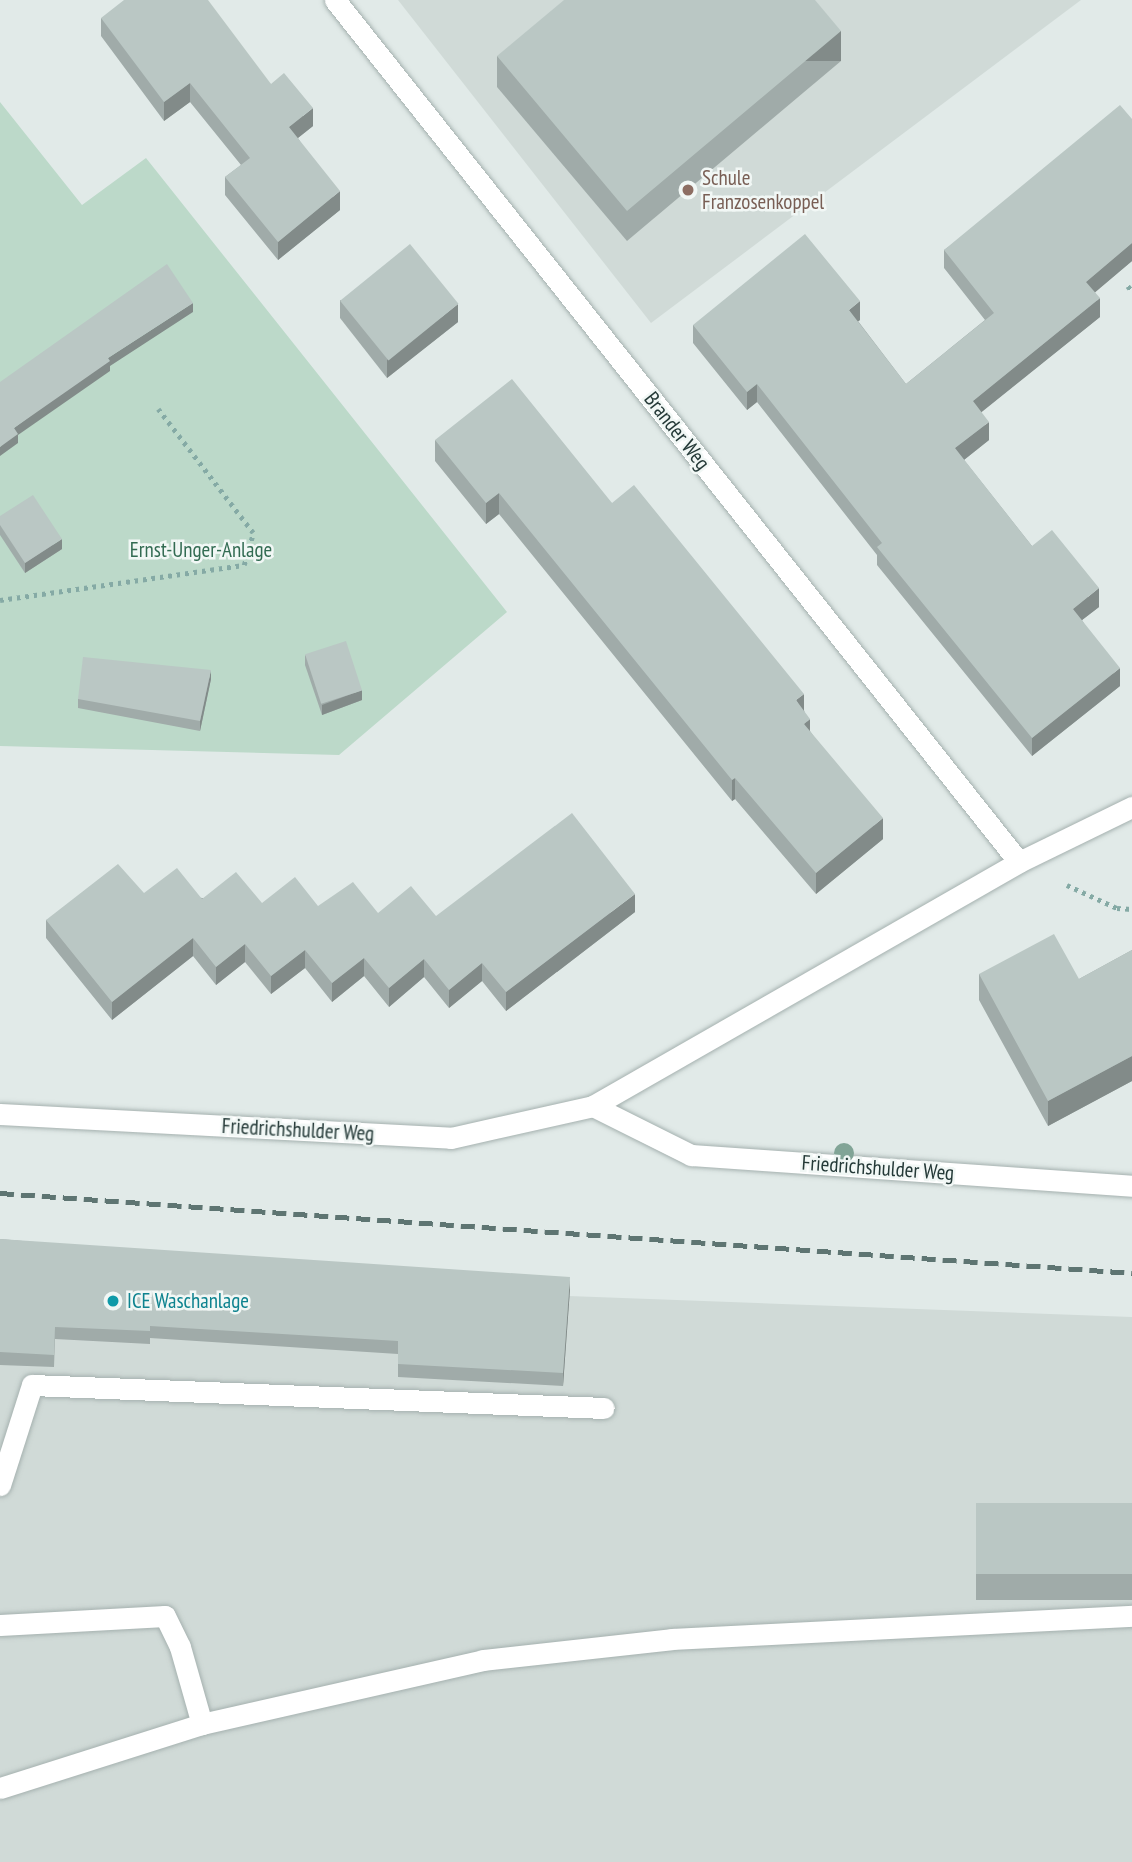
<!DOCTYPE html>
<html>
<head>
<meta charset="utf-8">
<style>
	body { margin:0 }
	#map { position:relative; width:1132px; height:1862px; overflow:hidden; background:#e1eae8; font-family:"PT Sans Narrow",sans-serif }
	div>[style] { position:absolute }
	.built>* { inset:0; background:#d0dad7 }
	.green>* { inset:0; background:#bcd9c9 }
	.path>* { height:4.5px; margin-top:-2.25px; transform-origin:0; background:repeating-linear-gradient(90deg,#85aaa5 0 3.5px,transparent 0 8.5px) }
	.roads { filter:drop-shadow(0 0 2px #a5b1af) drop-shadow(0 0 2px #a5b1af) }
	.lane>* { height:21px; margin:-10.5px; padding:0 10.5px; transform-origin:10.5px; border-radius:10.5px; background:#fff }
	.street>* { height:21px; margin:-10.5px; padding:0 10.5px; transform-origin:10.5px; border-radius:10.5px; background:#fff }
	.rail>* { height:5px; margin-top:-2.5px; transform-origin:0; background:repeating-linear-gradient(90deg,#5e7572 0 14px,transparent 0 21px) }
	.trees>* { width:20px; height:20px; margin:-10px; border-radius:50%; background:#81a496 }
	.wall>* { inset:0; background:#a0aba9; transform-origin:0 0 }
	.shaded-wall>* { inset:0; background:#828b89; transform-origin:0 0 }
	.building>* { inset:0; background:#bac7c4; transform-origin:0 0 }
	.dots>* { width:19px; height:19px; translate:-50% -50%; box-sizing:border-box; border:4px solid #f1f7f5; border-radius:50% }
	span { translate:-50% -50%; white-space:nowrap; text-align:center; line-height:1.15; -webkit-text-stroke:5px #f1f7f5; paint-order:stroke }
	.education-label { font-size:21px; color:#785e54 }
	.left { translate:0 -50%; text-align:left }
	.street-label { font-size:21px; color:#243937 }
	.park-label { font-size:21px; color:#326b52 }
	.culture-label { font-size:21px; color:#0d838f }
</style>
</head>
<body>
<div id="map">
	<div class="built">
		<i style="clip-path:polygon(398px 0,1081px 0,651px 323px)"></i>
		<i style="clip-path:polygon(351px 1288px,1132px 1317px,1132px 1862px,0 1862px,0 1313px)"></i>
	</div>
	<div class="green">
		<i style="clip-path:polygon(0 102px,82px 205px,146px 158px,507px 612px,339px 755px,0 746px)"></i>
	</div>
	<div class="path">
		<i style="left:1128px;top:286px;width:6px;rotate:51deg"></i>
		<i style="left:0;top:600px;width:246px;rotate:-8.2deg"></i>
		<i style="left:244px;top:565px;width:33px;rotate:-74deg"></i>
		<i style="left:253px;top:533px;width:156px;rotate:-127.5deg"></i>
		<i style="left:1067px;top:885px;width:55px;rotate:24.7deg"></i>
		<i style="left:1117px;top:908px;width:15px;rotate:4deg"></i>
	</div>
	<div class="roads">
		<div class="lane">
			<i style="left:0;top:1485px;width:105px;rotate:-72.3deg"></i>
			<i style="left:32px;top:1385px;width:572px;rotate:2.3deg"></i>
			<i style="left:0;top:1625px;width:165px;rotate:-3.1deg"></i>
			<i style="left:165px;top:1616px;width:34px;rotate:64deg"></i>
			<i style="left:180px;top:1647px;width:80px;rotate:74.1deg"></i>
			<i style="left:0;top:1788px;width:212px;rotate:-17.6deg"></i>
			<i style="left:202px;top:1724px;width:288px;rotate:-12.8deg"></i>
			<i style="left:483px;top:1660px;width:190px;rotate:-6.3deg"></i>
			<i style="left:672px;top:1639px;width:461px;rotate:-2.9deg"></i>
		</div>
		<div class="street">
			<i style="left:335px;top:0;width:1100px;rotate:51.57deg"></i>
			<i style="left:593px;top:1106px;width:110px;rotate:26.6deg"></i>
			<i style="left:691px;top:1155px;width:442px;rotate:4deg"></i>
			<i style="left:0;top:1114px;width:452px;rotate:3deg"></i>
			<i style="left:451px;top:1138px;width:146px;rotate:-12.7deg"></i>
			<i style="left:593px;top:1106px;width:491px;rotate:-29.8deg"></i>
			<i style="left:1019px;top:862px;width:126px;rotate:-26deg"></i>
		</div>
	</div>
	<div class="rail">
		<i style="left:0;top:1193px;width:1135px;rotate:4.04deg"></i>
	</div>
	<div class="trees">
		<i style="left:844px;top:1153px"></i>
	</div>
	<div class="wall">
		<i style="clip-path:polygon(101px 18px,271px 84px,313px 126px,298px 138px,340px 210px,278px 260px,225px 195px,225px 177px,241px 165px,190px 102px,164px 121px,101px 36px)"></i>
		<i style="clip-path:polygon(497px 56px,841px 61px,627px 241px,497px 87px)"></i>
		<i style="clip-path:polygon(1132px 119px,1132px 261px,1095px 292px,1100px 317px,981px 412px,989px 440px,964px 460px,1032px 546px,1099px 607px,1082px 620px,1120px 686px,1032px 756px,877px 565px,877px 555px,757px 402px,747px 410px,693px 343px,693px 325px,860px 320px,858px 321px,906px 384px,985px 320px,944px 268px,944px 250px)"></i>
		<i style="clip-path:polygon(340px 300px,458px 322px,387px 378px,340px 318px)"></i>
		<i style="clip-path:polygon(435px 440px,612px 503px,804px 710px,810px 731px,883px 839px,816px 894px,735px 799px,732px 801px,499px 514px,486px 524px,435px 461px)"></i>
		<i style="clip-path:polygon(0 516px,62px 549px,25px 573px,0 535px)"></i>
		<i style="clip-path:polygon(305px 655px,362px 700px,322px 715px,305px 665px)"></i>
		<i style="clip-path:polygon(211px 679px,200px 731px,78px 708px,78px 699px)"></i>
		<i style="clip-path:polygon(144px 893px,262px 903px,318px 906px,378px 913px,436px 916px,635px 912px,506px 1011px,482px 981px,449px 1008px,424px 977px,389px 1007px,364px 976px,332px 1002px,305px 968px,271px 994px,245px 962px,216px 985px,193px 956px,112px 1020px,46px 938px,46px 920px)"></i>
		<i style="clip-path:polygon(1132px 950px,1132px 1081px,1048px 1126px,979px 1000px,979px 974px,1079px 979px)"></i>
		<i style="clip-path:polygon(0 1239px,570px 1289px,563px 1386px,398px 1377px,398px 1354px,150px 1338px,150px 1344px,55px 1339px,54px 1367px,0 1365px)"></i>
		<i style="left:1132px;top:1503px;width:97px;height:156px;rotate:90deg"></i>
	</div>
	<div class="shaded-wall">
		<i style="left:841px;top:31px;width:30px;height:280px;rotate:90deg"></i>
		<i style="clip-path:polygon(190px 83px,190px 102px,164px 121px,164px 102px)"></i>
		<i style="clip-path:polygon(313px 108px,313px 126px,289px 145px,289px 127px)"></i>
		<i style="clip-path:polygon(340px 191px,340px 210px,278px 260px,278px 242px)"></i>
		<i style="clip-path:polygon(1132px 243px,1132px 261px,1086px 300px,1086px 282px)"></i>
		<i style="clip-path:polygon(1100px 298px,1100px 317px,973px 419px,973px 401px)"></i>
		<i style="clip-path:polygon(860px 301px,860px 320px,849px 328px,849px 310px)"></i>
		<i style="clip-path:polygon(193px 303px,193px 312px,110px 366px,110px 371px,18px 435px,18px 443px,0 456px,0 447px,14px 428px,108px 358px)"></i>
		<i style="clip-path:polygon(458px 304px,458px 322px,387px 378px,387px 360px)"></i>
		<i style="clip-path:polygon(757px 384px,757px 402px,747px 410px,747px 392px)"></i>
		<i style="clip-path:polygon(989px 422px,989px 440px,955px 467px,955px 448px)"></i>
		<i style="clip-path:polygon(499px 493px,499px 514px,486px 524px,486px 503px)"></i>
		<i style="clip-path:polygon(62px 539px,62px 549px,25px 573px,25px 563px)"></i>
		<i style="clip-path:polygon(1099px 588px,1099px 607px,1073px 627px,1073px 609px)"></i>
		<i style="clip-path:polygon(1120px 668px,1120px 686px,1032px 756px,1032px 738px)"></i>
		<i style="clip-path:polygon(211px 670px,211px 679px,200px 731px,200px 721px)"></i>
		<i style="clip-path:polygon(362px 690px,362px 700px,322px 715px,322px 705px)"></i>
		<i style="clip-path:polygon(804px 694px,804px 715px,796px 700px)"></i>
		<i style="clip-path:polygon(810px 719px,810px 739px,804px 724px)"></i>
		<i style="clip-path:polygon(735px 778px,735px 799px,732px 801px,732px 780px)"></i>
		<i style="clip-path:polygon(883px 818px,883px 839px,816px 894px,816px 873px)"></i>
		<i style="clip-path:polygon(635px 894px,635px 912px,506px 1011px,506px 992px)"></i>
		<i style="clip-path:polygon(193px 938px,193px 956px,112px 1020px,112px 1002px)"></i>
		<i style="clip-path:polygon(245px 944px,245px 962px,216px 985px,216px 967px)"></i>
		<i style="clip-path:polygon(305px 950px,305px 968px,271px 994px,271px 976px)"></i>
		<i style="clip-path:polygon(364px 958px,364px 976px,332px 1002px,332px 983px)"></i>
		<i style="clip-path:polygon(424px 959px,424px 977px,389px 1007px,389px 988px)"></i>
		<i style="clip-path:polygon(482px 963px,482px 981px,449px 1008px,449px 990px)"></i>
		<i style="clip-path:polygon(1132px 1056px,1132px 1081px,1048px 1126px,1048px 1101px)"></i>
		<i style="clip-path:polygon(570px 1277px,570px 1289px,563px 1386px,563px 1373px)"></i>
	</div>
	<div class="building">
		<i style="clip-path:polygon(124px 0,208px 0,271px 84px,284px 73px,313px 108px,289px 127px,340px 191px,278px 242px,225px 177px,250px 158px,190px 83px,164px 102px,101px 18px)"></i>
		<i style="clip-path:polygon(564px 0,815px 0,841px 31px,627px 211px,497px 56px)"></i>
		<i style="clip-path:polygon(1120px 105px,1132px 119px,1132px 243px,1086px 282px,1100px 298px,973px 401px,989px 422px,955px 448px,1032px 546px,1052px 530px,1099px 588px,1073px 609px,1120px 668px,1032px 738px,877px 547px,882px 543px,757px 384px,747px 392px,693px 325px,805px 234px,860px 301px,849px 310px,906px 384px,994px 313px,944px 250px)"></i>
		<i style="left:410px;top:244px;width:77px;height:90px;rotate:51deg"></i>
		<i style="clip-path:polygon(167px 264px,193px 303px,108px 358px,110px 361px,14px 428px,18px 434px,0 447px,0 382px)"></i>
		<i style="clip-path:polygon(512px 379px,612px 503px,634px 485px,804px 694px,796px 700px,810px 719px,804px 724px,883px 818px,816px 873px,735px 778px,732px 780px,499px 493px,486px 503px,435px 440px)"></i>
		<i style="clip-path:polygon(33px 495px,62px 539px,25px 563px,0 525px,0 516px)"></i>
		<i style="left:346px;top:641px;width:52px;height:43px;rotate:72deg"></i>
		<i style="clip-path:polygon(83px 657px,211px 670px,200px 721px,78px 699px)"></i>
		<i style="clip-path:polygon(572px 813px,635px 894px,506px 992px,482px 963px,449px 990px,424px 959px,389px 988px,364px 958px,332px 983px,305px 950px,271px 976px,245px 944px,216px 967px,193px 938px,112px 1002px,46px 920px,118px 864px,144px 893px,177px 868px,202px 899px,236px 872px,262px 903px,295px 877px,318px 906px,353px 882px,378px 913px,411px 886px,436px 916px)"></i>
		<i style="clip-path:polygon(1054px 934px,1079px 979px,1132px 950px,1132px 1056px,1048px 1101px,979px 974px)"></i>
		<i style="clip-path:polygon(0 1239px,570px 1277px,563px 1373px,398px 1364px,398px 1341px,150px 1326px,150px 1331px,55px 1327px,54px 1355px,0 1352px)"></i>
		<i style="left:1132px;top:1503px;width:71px;height:156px;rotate:90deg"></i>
	</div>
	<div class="dots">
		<i style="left:688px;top:190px;background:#8d6e63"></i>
		<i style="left:113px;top:1301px;background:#0f9aa8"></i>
	</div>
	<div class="education-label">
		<span class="left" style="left:702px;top:190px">Schule<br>Franzosenkoppel</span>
	</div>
	<div class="street-label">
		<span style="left:677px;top:431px;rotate:52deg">Brander Weg</span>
		<span style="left:298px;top:1130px;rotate:3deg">Friedrichshulder Weg</span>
		<span style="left:878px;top:1168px;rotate:4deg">Friedrichshulder Weg</span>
	</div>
	<div class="park-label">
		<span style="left:201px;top:550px">Ernst-Unger-Anlage</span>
	</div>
	<div class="culture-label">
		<span class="left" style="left:127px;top:1301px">ICE Waschanlage</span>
	</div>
</div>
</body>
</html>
